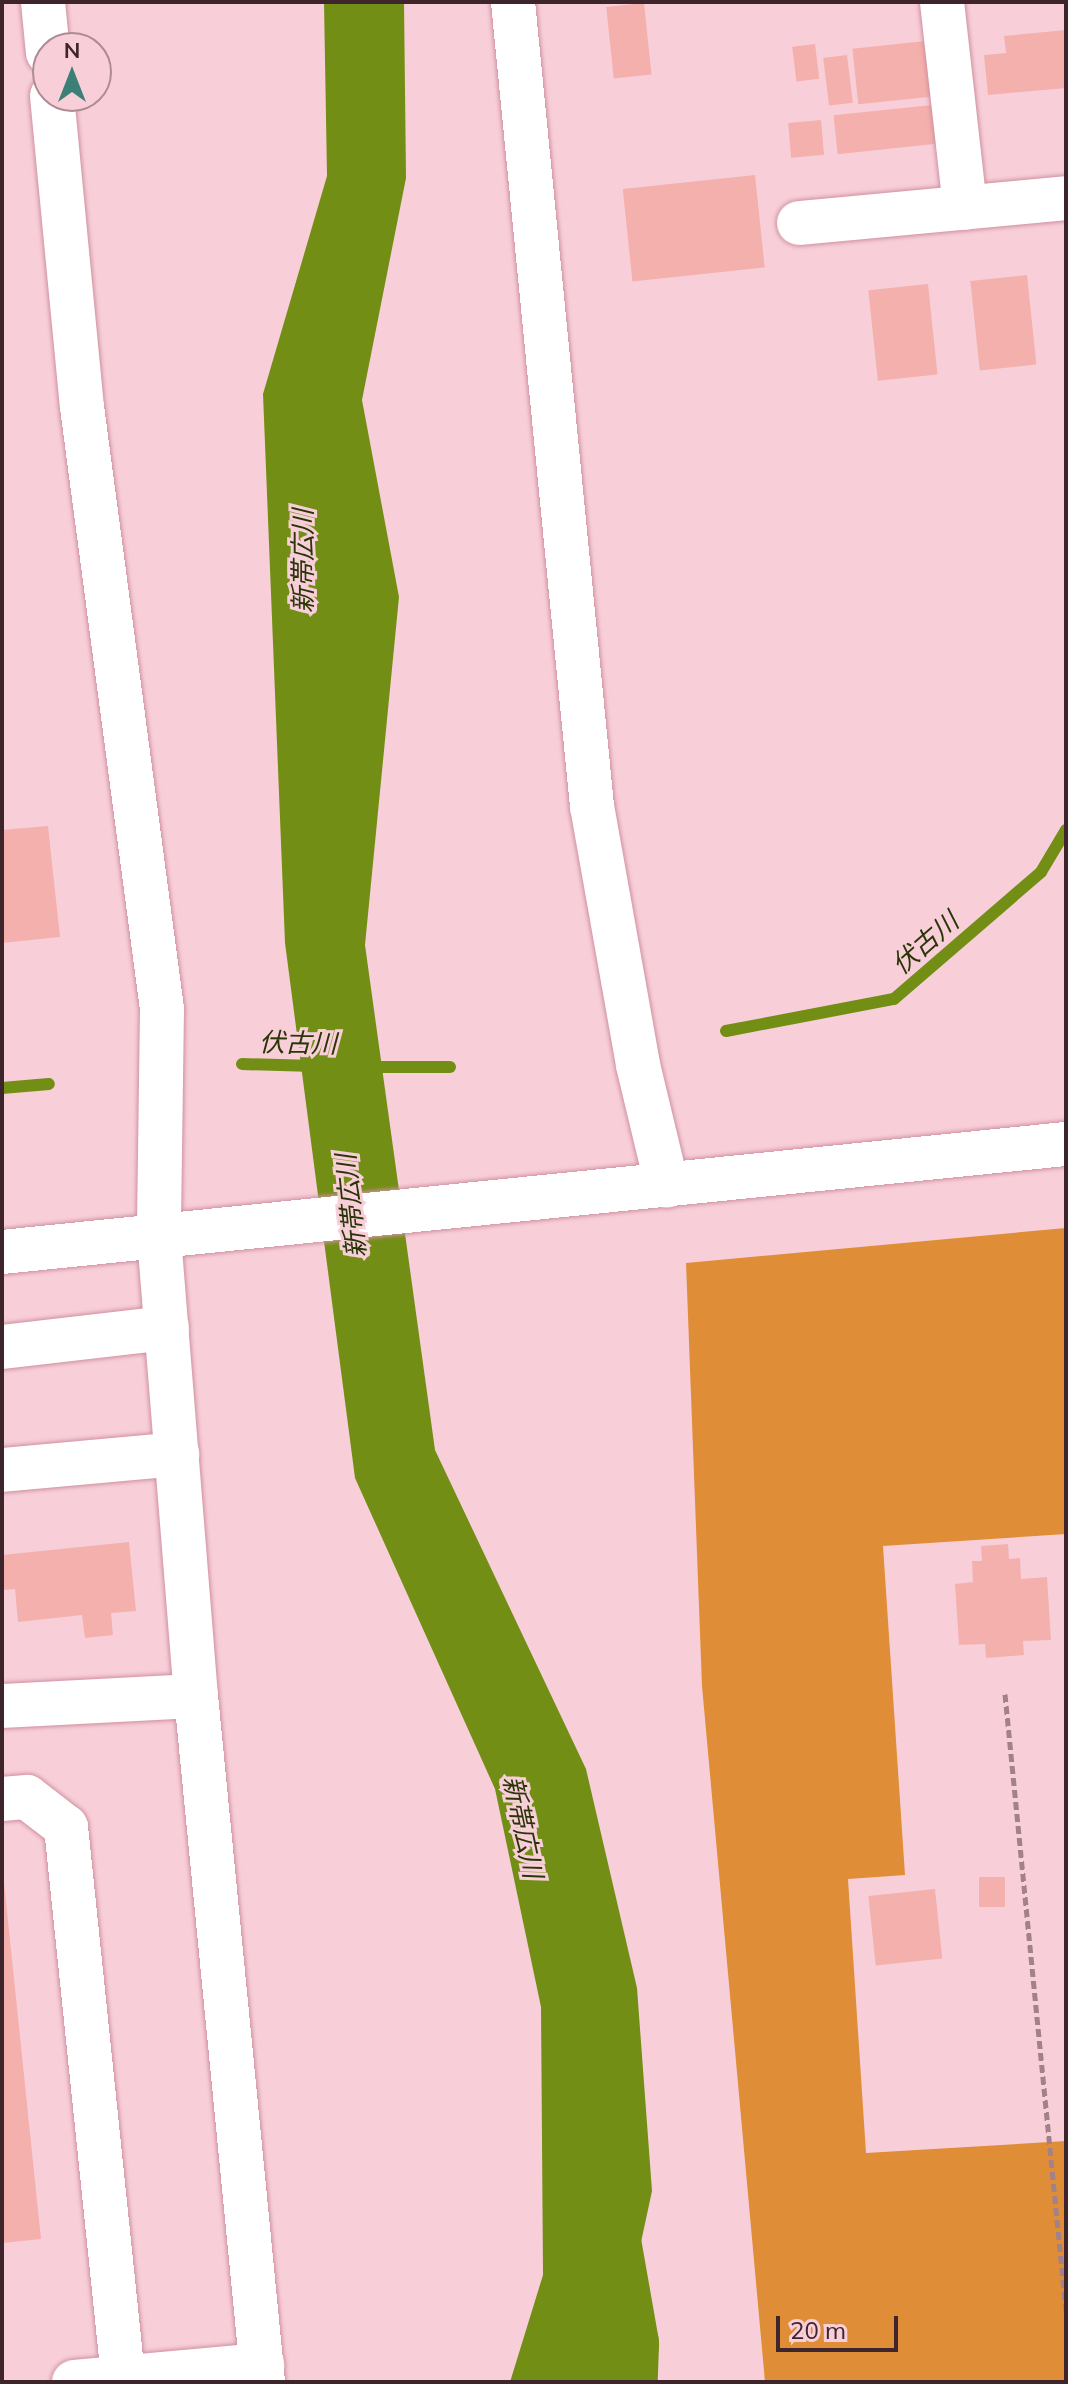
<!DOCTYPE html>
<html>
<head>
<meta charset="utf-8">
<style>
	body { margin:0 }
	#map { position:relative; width:1068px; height:2384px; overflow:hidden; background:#f8cfd9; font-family:Mulish,"Noto Sans JP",sans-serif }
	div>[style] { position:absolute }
	.forest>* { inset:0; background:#e08d37 }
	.water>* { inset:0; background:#738e14 }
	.stream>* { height:12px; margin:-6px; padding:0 6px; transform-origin:6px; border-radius:6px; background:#738e14 }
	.river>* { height:74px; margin:-37px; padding:0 37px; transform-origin:37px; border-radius:37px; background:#738e14 }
	.building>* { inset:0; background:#f4b0ac; transform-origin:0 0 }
	.path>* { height:5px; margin-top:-2.5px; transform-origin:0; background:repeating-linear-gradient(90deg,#a38189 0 8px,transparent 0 12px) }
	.roads { filter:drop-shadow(0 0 2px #d090a0) drop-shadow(0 0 2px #d090a0) }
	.minor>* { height:44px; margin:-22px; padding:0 22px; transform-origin:22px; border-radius:22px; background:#fff }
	span { translate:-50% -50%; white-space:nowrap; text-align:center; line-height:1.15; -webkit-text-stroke:6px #f8cfd9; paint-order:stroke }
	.water-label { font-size:26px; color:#2a3507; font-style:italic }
	.frame { position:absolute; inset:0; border:4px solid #3e242b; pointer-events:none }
	.north { position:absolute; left:32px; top:32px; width:80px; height:80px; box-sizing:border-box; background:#f8cfd9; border:2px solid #ae8b93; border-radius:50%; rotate:0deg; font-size:22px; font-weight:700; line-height:32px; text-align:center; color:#3e242b }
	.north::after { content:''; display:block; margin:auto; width:28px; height:36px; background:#3b8076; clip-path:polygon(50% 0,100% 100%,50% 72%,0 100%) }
	.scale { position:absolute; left:776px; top:2316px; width:122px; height:36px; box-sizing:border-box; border:4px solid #3e242b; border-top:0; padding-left:10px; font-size:24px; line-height:28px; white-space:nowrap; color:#3e242b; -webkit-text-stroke:6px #f8cfd9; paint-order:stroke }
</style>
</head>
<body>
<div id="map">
	<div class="forest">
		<i style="clip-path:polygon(1066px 1228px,1066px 1534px,883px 1546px,905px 1875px,848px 1879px,866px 2153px,1066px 2141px,1066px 2382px,765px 2382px,702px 1686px,686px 1263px)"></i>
	</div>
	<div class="water">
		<i style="clip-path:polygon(324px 2px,404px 2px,406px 178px,362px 400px,399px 597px,365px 945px,435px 1450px,586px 1769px,637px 1988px,652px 2191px,611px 2382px,510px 2382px,543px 2275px,541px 2007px,495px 1789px,355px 1478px,285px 943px,263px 394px,327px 176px)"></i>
	</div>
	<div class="stream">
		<i style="left:726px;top:1031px;width:171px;rotate:-10.8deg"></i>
		<i style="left:894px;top:999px;width:194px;rotate:-40.8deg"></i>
		<i style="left:1041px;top:872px;width:49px;rotate:-59.2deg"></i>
		<i style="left:242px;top:1064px;width:72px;rotate:1.6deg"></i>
		<i style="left:365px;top:1067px;width:85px"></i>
		<i style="left:2px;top:1088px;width:47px;rotate:-4.9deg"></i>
	</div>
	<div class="river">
		<i style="left:603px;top:2236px;width:110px;rotate:80deg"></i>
		<i style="left:622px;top:2344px;width:38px;rotate:92deg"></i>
	</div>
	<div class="building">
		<i style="left:644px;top:3px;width:72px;height:38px;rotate:84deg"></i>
		<i style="clip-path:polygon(1066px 30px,1066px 88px,988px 95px,984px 55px,1006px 53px,1004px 36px)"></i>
		<i style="left:925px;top:41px;width:56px;height:73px;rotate:84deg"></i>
		<i style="left:815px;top:44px;width:35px;height:23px;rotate:83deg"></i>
		<i style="left:847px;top:55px;width:48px;height:24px;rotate:83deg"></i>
		<i style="left:932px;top:105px;width:39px;height:99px;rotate:84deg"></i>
		<i style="left:821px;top:120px;width:35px;height:33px;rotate:85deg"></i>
		<i style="left:755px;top:175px;width:93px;height:133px;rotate:84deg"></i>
		<i style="left:1027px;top:275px;width:90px;height:57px;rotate:84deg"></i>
		<i style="left:928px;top:284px;width:91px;height:60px;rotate:84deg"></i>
		<i style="clip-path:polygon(48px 826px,60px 937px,2px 943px,2px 830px)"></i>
		<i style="clip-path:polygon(129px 1542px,136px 1611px,111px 1613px,113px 1635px,85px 1638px,82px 1615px,18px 1622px,15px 1589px,2px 1590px,2px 1555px)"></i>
		<i style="clip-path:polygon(1008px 1544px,1009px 1559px,1020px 1558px,1021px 1579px,1047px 1577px,1051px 1640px,1023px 1641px,1024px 1655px,986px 1658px,985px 1644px,959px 1645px,955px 1584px,973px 1582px,972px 1561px,982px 1561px,981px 1546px)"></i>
		<i style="clip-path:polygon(2px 1863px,41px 2239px,2px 2243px)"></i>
		<i style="left:979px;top:1877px;width:26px;height:30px"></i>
		<i style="left:935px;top:1889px;width:70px;height:67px;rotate:84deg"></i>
	</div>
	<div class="path">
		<i style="left:1005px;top:1694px;width:620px;rotate:84.35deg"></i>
	</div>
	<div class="roads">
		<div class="minor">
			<i style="left:43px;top:2px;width:51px;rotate:84.4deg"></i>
			<i style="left:513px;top:2px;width:808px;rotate:84.39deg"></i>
			<i style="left:592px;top:806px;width:263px;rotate:79.9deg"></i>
			<i style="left:638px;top:1065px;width:124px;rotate:76.5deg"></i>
			<i style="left:942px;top:2px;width:207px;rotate:83.6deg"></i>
			<i style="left:52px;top:96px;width:312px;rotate:84.5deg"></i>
			<i style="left:82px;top:407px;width:607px;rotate:82.43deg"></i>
			<i style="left:162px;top:1009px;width:228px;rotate:90.8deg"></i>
			<i style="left:159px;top:1237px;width:460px;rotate:85.4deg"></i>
			<i style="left:196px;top:1696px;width:689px;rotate:84.42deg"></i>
			<i style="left:799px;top:223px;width:268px;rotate:-5.3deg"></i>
			<i style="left:2px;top:1252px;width:1069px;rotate:-5.8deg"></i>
			<i style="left:2px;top:1347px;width:166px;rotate:-6.6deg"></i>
			<i style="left:2px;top:1470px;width:176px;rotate:-5.2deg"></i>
			<i style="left:2px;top:1706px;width:194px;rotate:-3deg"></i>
			<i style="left:2px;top:1799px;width:25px;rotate:-5deg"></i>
			<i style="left:27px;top:1797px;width:49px;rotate:37.6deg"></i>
			<i style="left:66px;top:1827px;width:553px;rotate:84.08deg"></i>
			<i style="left:74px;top:2382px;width:189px;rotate:-5.2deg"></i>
		</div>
	</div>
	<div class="water-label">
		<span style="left:303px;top:561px;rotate:-90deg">新帯広川</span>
		<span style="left:925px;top:943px;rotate:-41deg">伏古川</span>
		<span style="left:298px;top:1043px;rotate:1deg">伏古川</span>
		<span style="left:351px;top:1206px;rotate:-96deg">新帯広川</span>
		<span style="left:523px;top:1827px;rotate:78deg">新帯広川</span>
	</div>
	<div class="frame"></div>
	<div class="north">N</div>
	<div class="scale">20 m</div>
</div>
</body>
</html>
